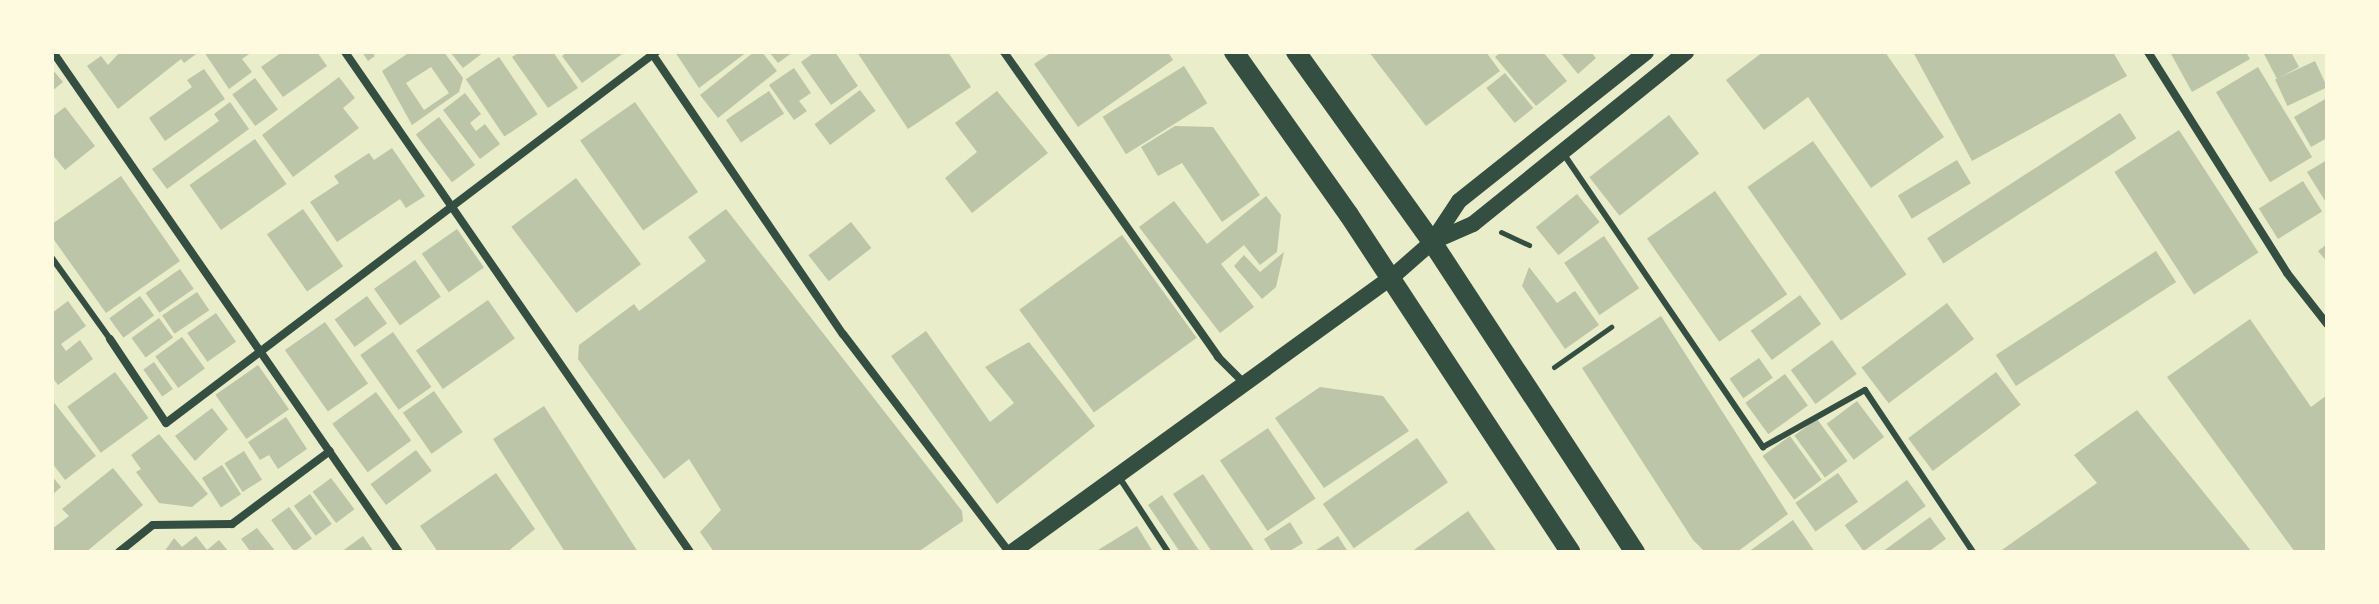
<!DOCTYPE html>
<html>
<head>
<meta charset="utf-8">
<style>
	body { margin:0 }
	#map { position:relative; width:2379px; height:604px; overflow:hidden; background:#e9edc9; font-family:Signika,sans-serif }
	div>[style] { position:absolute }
	.building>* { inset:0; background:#bcc5a7; transform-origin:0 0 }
	.path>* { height:5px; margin:-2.5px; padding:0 2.5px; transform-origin:2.5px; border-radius:2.5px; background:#344e41 }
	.service>* { height:6px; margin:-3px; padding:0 3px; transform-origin:3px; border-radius:3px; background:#344e41 }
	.minor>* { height:8px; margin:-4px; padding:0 4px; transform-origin:4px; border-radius:4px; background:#344e41 }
	.secondary>* { height:16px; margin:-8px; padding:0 8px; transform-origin:8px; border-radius:8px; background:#344e41 }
	.primary>* { height:20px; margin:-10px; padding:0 10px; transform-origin:10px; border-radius:10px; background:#344e41 }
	span { translate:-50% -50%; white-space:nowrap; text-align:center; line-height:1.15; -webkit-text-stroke:7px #fefae0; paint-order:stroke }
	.frame { position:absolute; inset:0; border:54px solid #fefae0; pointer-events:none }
</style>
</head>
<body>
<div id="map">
	<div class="building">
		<i style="clip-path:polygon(120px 52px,199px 52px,184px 63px,181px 59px,118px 109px,87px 66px,101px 56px,108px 65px)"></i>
		<i style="clip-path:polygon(204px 52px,252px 52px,242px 59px,252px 72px,229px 89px)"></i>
		<i style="clip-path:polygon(282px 52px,317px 52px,327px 66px,283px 97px,261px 67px)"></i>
		<i style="clip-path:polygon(362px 52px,372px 52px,375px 56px,368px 61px)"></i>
		<i style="clip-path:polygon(evenodd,410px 52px,444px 52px,463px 78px,459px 92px,412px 125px,382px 71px,410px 52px,431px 67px,449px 93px,424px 110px,406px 83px,431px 67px)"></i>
		<i style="clip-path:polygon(450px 52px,484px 52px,463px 68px)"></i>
		<i style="clip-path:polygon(520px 52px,553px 52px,578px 88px,548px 108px,512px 57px)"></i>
		<i style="clip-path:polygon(567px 52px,625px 52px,582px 83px,562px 56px)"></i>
		<i style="clip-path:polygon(675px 52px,747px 52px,699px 88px)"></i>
		<i style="clip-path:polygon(754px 52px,762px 52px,777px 71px,718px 118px,700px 95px)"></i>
		<i style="clip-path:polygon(769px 52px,793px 52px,778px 63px)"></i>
		<i style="clip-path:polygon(815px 52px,835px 52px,858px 86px,831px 105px,801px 62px)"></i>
		<i style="clip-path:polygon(857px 52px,948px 52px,971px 87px,908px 129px)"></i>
		<i style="clip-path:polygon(1052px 52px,1168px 52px,1173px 60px,1078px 127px,1034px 64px)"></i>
		<i style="clip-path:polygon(1369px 52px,1486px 52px,1500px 71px,1426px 126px)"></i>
		<i style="clip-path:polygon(1501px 52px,1543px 52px,1567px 81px,1536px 106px,1495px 57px)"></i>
		<i style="clip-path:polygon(1560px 52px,1591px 52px,1596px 58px,1578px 74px)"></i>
		<i style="clip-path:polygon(1763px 52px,1885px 52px,1944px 137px,1871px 188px,1808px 97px,1764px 130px,1726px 80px)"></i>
		<i style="clip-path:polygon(1913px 52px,2113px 52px,2127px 76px,1972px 161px)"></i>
		<i style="clip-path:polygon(2170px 52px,2246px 52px,2250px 59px,2192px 92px)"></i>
		<i style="clip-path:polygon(2263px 52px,2291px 52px,2299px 67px,2277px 79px)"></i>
		<i style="left:499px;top:57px;width:69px;height:40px;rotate:56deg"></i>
		<i style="left:2315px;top:61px;width:29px;height:44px;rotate:65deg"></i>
		<i style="left:1184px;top:66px;width:44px;height:96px;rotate:58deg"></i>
		<i style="left:2258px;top:67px;width:105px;height:49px;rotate:59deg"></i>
		<i style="clip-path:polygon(794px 68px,811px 93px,799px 101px,807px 111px,794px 120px,769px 85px)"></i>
		<i style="clip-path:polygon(52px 69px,63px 82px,52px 91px)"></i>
		<i style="clip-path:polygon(204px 69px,225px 99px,165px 141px,149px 118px,192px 87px,187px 80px)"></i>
		<i style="left:1505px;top:73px;width:45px;height:24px;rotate:51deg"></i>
		<i style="clip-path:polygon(339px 77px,355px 98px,343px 108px,359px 128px,293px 177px,262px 135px)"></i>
		<i style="left:255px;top:78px;width:39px;height:28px;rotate:54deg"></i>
		<i style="left:860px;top:90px;width:26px;height:57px;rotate:53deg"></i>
		<i style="left:769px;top:91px;width:27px;height:52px;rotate:56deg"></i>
		<i style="clip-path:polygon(997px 91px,1048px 153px,972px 213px,945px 178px,977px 152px,955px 123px)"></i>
		<i style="clip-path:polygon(465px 93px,481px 114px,470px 123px,476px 131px,485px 124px,500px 144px,480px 159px,443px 110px)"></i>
		<i style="clip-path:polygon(2327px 98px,2327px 138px,2311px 147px,2294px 117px)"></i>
		<i style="clip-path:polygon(230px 102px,249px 129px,167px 189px,152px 169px,219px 121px,214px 114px)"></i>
		<i style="left:635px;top:102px;width:110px;height:67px;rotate:55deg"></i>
		<i style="clip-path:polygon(65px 107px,95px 146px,65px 170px,52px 154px,52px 117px)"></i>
		<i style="left:2120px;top:113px;width:30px;height:230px;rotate:57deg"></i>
		<i style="left:1669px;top:115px;width:49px;height:101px;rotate:52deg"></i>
		<i style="left:439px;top:117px;width:60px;height:29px;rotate:53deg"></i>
		<i style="clip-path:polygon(1175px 126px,1213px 127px,1260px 195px,1222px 222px,1182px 163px,1158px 176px,1141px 147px)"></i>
		<i style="left:2179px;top:130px;width:146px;height:77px;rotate:57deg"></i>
		<i style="left:255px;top:139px;width:55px;height:80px;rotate:55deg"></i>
		<i style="left:1813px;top:141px;width:163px;height:80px;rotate:55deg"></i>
		<i style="clip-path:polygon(392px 148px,425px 196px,406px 208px,400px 199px,337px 242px,310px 202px,339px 183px,334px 176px,369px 153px,374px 160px)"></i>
		<i style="left:1957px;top:160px;width:27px;height:69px;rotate:59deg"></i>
		<i style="clip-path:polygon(2327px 160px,2327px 204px,2307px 172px)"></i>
		<i style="clip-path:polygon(121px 176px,180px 261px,106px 313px,52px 237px,52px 224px)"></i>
		<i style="left:576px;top:178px;width:108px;height:81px;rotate:53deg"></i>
		<i style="left:2303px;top:181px;width:36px;height:52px;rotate:58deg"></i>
		<i style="left:1715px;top:191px;width:126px;height:83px;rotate:55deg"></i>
		<i style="left:1577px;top:194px;width:36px;height:53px;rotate:51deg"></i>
		<i style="clip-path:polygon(1266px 196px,1281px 215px,1277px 252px,1260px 265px,1244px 245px,1221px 264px,1254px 307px,1220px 333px,1139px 227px,1174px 201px,1207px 244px)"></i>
		<i style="left:303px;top:209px;width:70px;height:44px;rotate:55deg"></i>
		<i style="clip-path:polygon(726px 209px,962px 511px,963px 521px,918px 552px,714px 552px,700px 532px,721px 510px,689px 459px,664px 479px,578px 359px,579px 345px,634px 304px,639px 311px,706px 261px,688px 237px)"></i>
		<i style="left:851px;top:222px;width:33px;height:54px;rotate:52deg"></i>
		<i style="left:457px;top:229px;width:47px;height:43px;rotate:55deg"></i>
		<i style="left:1122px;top:235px;width:127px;height:127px;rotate:54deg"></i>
		<i style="left:1604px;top:236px;width:63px;height:48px;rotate:56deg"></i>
		<i style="clip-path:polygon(2327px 244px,2327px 262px,2318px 251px)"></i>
		<i style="left:2156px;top:251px;width:37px;height:191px;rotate:57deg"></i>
		<i style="clip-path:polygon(1284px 252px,1276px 287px,1262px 299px,1234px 266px,1244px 255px,1260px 272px)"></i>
		<i style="left:415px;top:260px;width:45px;height:50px;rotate:55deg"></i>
		<i style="clip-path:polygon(1529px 267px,1557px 303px,1575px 291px,1599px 325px,1565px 349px,1522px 286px)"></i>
		<i style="left:180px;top:269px;width:24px;height:42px;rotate:55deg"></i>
		<i style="left:197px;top:292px;width:22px;height:42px;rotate:56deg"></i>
		<i style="left:1800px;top:295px;width:36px;height:61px;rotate:54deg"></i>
		<i style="left:140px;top:296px;width:24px;height:38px;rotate:54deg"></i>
		<i style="left:367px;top:296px;width:34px;height:40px;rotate:54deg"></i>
		<i style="left:488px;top:300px;width:47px;height:88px;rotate:55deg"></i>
		<i style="clip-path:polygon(68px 301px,86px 326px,61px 344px,66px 351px,80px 340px,93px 359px,58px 385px,52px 377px,52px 313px)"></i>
		<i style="left:1947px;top:303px;width:45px;height:107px;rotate:53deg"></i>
		<i style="left:216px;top:313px;width:35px;height:35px;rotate:55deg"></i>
		<i style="clip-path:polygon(1661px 316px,1788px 514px,1737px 552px,1705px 552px,1693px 540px,1582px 368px)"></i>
		<i style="left:159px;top:318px;width:24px;height:34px;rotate:54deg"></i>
		<i style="clip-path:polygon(2250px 319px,2311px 407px,2327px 395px,2327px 552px,2295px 552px,2167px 377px)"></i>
		<i style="left:325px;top:322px;width:75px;height:49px;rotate:55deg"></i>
		<i style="clip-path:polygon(926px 331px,990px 422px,1014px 403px,985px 367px,1029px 342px,1095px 426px,997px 504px,891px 356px)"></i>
		<i style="left:393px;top:332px;width:67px;height:40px;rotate:55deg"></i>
		<i style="left:182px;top:337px;width:39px;height:33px;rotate:54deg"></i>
		<i style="left:1832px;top:340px;width:42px;height:51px;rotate:54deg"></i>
		<i style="left:1759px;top:358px;width:24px;height:36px;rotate:55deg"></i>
		<i style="left:154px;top:362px;width:33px;height:13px;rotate:55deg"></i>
		<i style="left:258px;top:365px;width:54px;height:52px;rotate:55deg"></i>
		<i style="left:115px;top:372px;width:57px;height:59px;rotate:54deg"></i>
		<i style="left:1996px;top:372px;width:41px;height:110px;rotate:53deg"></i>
		<i style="left:1785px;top:374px;width:39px;height:49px;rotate:54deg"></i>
		<i style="clip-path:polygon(1320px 387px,1383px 396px,1409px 431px,1324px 488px,1275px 418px)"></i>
		<i style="left:434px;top:391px;width:50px;height:38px;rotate:55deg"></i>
		<i style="left:376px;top:392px;width:60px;height:54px;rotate:54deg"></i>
		<i style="clip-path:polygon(52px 400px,96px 456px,65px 480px,52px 463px)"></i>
		<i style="left:1857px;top:401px;width:45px;height:38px;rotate:53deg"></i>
		<i style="clip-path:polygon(544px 406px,638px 552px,565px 552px,493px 439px)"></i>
		<i style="clip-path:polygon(212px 408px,228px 429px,195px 461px,175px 436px)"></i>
		<i style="clip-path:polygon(2137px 410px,2252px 552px,1999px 552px,2097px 483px,2074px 455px)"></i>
		<i style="clip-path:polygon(286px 417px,307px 449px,278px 469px,269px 455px,260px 460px,248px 442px)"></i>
		<i style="left:1817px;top:419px;width:52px;height:28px;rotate:54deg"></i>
		<i style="left:1268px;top:428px;width:85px;height:58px;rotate:56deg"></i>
		<i style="clip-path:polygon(159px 434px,208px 494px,192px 507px,159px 503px,136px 472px,141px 469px,131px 455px)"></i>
		<i style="left:1790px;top:436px;width:54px;height:34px;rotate:54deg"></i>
		<i style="left:1417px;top:438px;width:54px;height:115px;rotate:55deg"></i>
		<i style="left:416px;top:450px;width:26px;height:57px;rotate:53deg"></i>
		<i style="left:244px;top:451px;width:34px;height:23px;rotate:58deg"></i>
		<i style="left:222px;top:465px;width:35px;height:24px;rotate:57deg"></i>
		<i style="clip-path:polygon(113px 468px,143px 505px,86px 552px,52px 552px,52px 529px,69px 516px,62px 509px)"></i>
		<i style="clip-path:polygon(496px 473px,535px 529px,507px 552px,438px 552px,420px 526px)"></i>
		<i style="left:1838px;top:473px;width:35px;height:52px;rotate:55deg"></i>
		<i style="clip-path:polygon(1203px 474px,1255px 552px,1212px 552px,1173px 494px)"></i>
		<i style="clip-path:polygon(52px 476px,61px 487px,52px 495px)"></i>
		<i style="left:331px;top:478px;width:39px;height:23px;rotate:53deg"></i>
		<i style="left:1907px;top:480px;width:32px;height:77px;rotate:54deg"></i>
		<i style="left:310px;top:494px;width:37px;height:20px;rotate:54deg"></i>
		<i style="clip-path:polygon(1162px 495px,1200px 552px,1180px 552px,1148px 505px)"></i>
		<i style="left:289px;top:507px;width:39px;height:22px;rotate:54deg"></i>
		<i style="clip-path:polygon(1468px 511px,1497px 552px,1411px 552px)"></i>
		<i style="clip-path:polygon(1930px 517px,1946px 539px,1928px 552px,1882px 552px)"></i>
		<i style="clip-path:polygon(1793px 520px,1815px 552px,1748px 552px)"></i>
		<i style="clip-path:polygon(1290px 522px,1303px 543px,1288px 552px,1272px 552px,1264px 539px)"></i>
		<i style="clip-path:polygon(1137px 526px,1153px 552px,1099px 552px,1098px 550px)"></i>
		<i style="clip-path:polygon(257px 528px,276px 552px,251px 552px,241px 539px)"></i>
		<i style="clip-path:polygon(196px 536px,207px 550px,219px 540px,229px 552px,164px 552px,174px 538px,182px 547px)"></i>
		<i style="clip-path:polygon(363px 536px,374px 552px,341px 552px)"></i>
		<i style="clip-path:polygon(1338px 536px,1348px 552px,1313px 552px)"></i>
	</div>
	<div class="path">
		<i style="left:1501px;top:232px;width:31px;rotate:25deg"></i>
		<i style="left:1554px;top:367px;width:70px;rotate:-35.1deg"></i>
	</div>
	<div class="service">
		<i style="left:1563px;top:153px;width:356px;rotate:55.8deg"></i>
		<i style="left:1763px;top:447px;width:117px;rotate:-29.2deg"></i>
		<i style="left:1865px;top:390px;width:195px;rotate:56.3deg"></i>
		<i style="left:52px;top:258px;width:100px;rotate:54.4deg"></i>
		<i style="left:1119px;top:477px;width:90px;rotate:56.8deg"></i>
	</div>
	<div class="minor">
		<i style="left:53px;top:52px;width:608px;rotate:55.32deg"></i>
		<i style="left:345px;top:52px;width:607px;rotate:55.39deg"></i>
		<i style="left:651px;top:52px;width:341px;rotate:55.8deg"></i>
		<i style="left:843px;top:334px;width:274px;rotate:52.7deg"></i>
		<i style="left:1004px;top:52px;width:373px;rotate:54.9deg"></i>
		<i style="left:1218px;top:357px;width:40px;rotate:45deg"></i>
		<i style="left:2148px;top:52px;width:261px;rotate:57.8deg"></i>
		<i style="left:2287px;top:273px;width:65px;rotate:51.9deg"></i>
		<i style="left:110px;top:339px;width:101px;rotate:56.3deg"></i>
		<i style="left:166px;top:423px;width:615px;rotate:-37.13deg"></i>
		<i style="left:119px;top:552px;width:43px;rotate:-38.5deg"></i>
		<i style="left:153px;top:525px;width:79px;rotate:-0.7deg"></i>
		<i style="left:232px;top:524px;width:122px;rotate:-36.7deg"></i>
	</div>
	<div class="secondary">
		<i style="left:1432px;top:242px;width:45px;rotate:-23.7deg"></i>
		<i style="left:1473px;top:224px;width:274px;rotate:-38.9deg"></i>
		<i style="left:1012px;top:552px;width:468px;rotate:-35.9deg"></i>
		<i style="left:1391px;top:278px;width:55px;rotate:-41.3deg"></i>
		<i style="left:1432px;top:242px;width:49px;rotate:-56.6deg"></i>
		<i style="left:1459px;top:201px;width:239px;rotate:-38.5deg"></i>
	</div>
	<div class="primary">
		<i style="left:1234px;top:52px;width:199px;rotate:54.8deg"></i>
		<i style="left:1349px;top:215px;width:403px;rotate:56.7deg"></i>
		<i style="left:1296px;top:52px;width:234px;rotate:54.4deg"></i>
		<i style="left:1432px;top:242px;width:371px;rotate:56.8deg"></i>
	</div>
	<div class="frame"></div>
</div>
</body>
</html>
